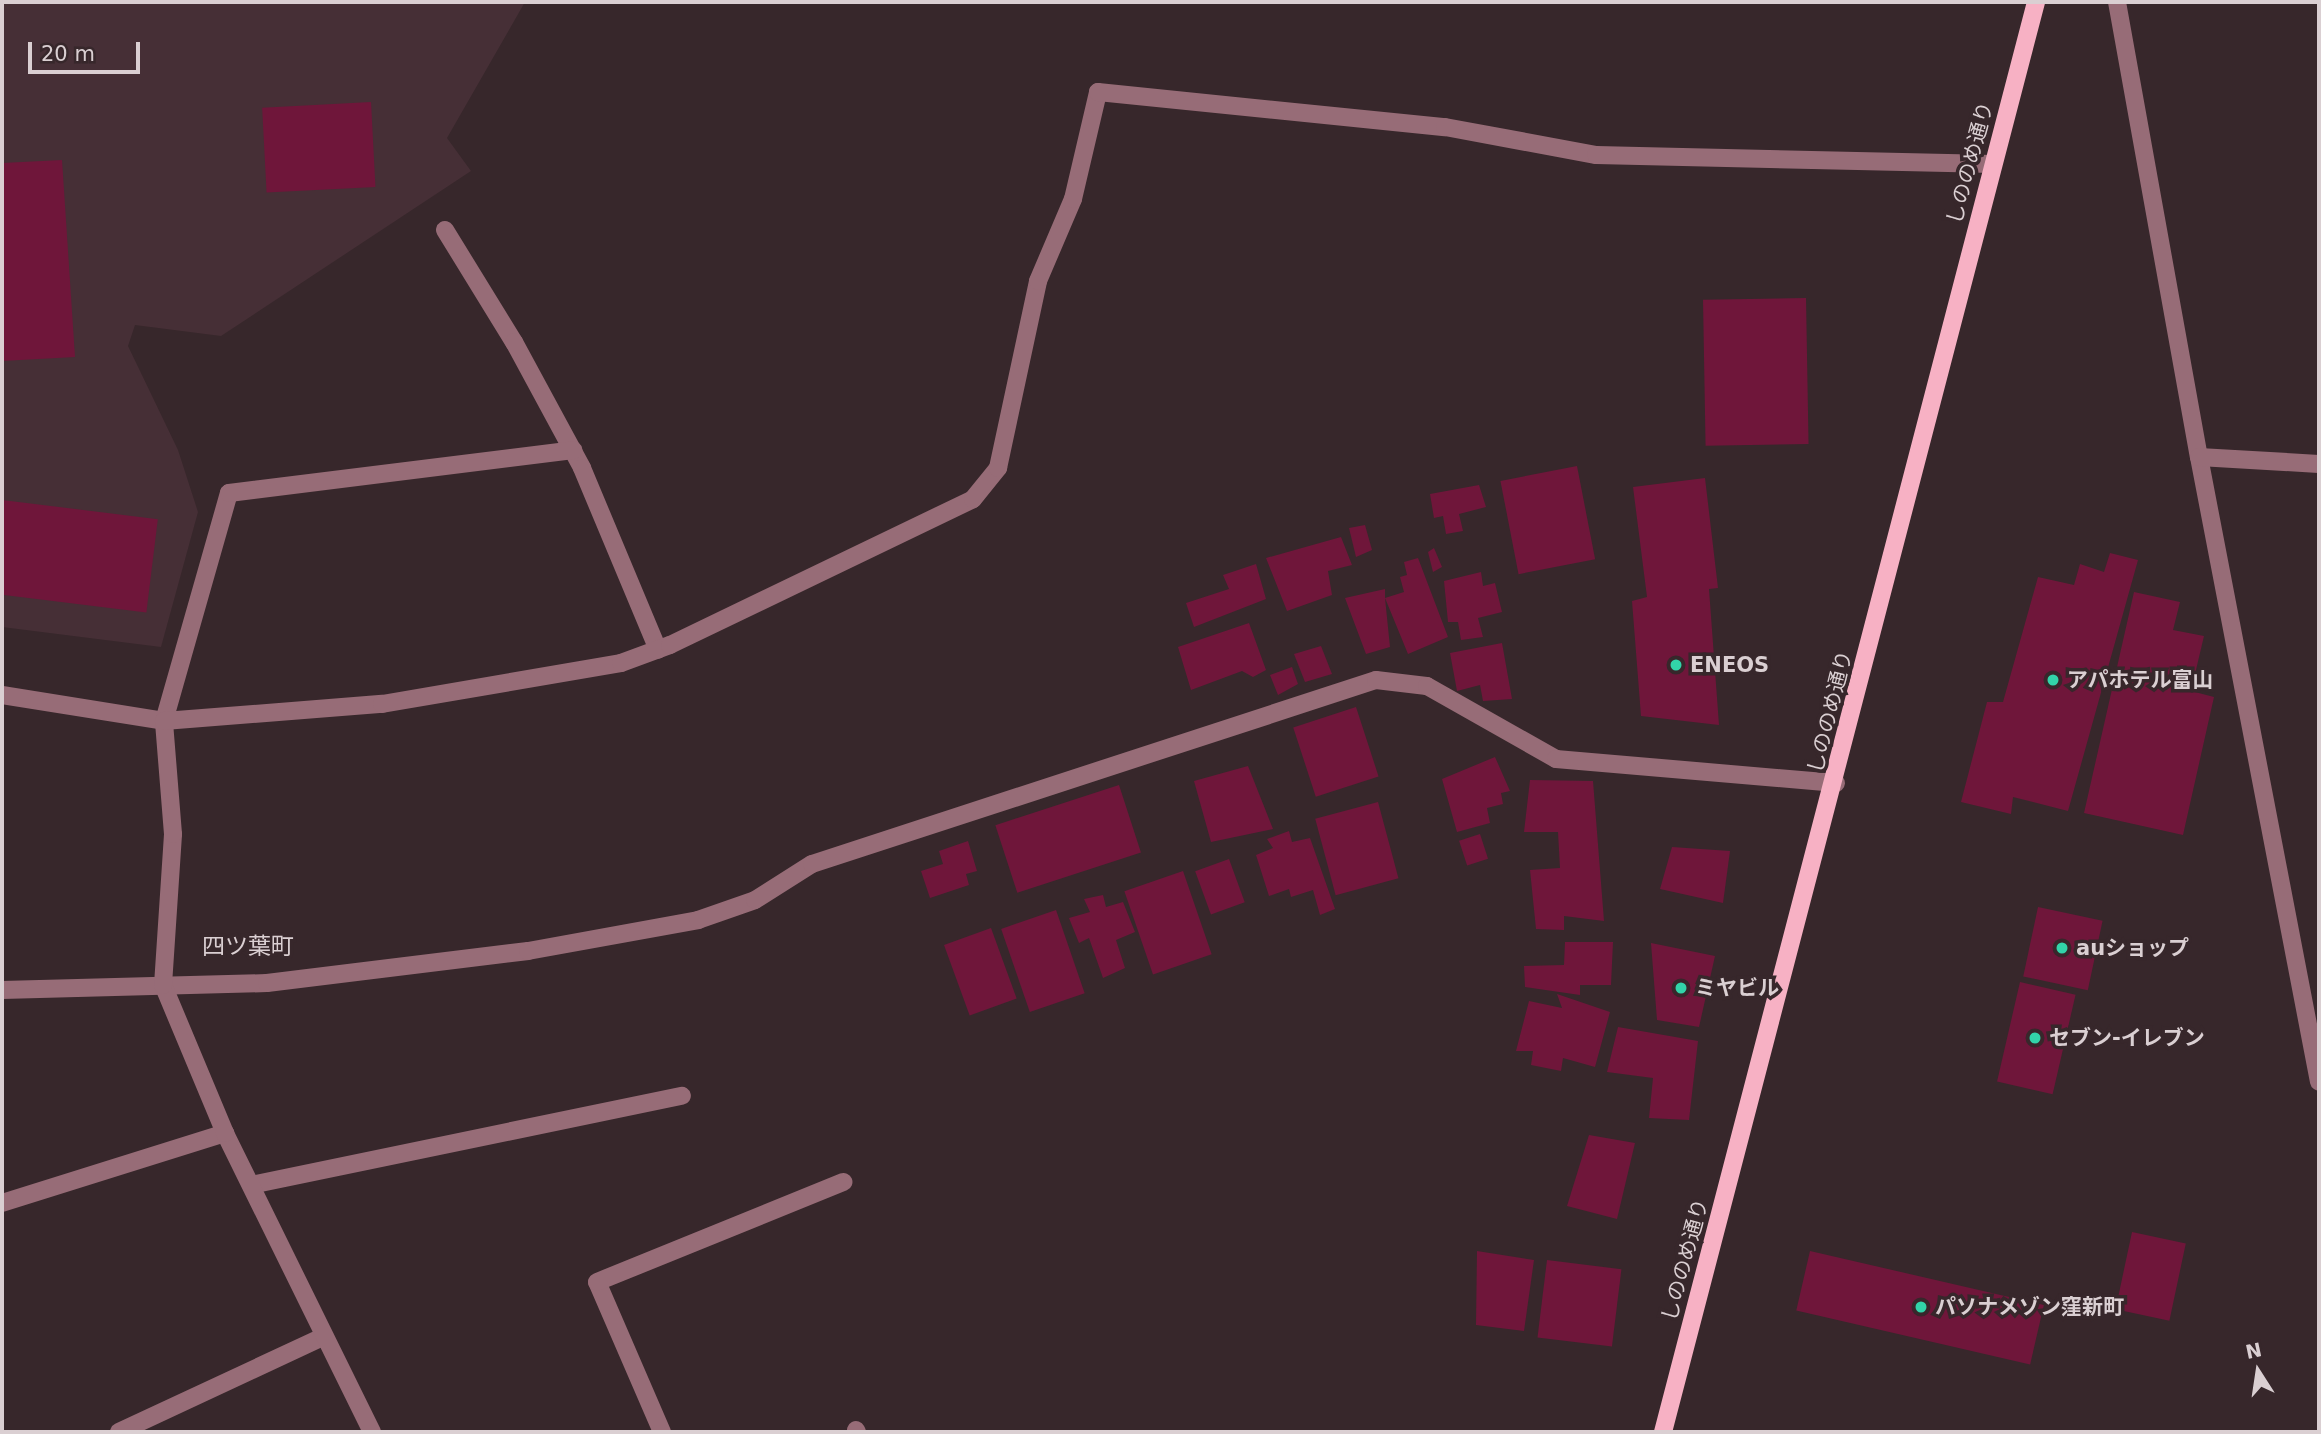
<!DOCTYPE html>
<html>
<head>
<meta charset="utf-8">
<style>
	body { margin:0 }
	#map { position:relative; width:2321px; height:1434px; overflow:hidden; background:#37272b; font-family:"DejaVu Sans","Noto Sans JP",sans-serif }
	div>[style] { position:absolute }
	.built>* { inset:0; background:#462f36 }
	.building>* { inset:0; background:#6f163a; transform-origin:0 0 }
	.minor>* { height:18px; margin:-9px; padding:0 9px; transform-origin:9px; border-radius:9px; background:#976c77 }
	.major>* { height:18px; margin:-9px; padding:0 9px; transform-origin:9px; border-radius:9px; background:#f7b1c4 }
	.dots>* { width:19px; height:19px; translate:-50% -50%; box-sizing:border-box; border:4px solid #37272b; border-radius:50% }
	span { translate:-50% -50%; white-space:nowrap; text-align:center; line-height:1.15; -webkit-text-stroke:7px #37272b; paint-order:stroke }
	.street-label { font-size:21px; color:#dacfd2 }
	.poi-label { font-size:21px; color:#dacfd2; font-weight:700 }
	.left { translate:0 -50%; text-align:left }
	.neighbourhood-label { font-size:23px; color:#dacfd2 }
	.frame { position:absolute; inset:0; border:4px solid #dacfd2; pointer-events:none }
	.north { position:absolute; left:2223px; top:1336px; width:70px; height:70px; -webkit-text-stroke:5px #37272b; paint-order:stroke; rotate:348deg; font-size:19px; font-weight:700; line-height:28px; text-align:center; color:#dacfd2 }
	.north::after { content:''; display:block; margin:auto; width:24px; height:32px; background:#dacfd2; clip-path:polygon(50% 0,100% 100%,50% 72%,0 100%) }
	.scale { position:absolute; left:28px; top:42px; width:112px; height:32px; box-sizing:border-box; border:4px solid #dacfd2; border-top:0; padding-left:9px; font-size:21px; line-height:24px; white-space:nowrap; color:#dacfd2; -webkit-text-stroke:5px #37272b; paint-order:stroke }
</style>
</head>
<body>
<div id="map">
	<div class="built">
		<i style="clip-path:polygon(2px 2px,525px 2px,447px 138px,471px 171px,221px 336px,135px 325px,128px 346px,178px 450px,198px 512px,161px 647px,2px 627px)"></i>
	</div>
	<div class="building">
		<i style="left:371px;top:102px;width:85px;height:109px;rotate:87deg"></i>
		<i style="clip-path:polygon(62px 160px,75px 357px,2px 361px,2px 163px)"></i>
		<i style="left:1806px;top:298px;width:146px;height:103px;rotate:89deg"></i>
		<i style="left:1577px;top:466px;width:95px;height:78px;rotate:79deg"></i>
		<i style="clip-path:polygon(1705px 478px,1718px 588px,1709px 589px,1719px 725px,1641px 716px,1632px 601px,1647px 597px,1633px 487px)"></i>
		<i style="clip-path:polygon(1479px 485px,1486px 507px,1459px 514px,1463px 531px,1446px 534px,1443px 516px,1434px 518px,1430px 494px)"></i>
		<i style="left:2px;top:500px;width:157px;height:94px;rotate:7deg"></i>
		<i style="clip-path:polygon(1365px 525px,1372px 550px,1356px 557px,1349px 528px)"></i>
		<i style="clip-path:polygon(1341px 537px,1352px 565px,1328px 571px,1332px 595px,1287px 611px,1266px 558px)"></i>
		<i style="clip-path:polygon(1434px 548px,1442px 567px,1433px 572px,1428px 552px)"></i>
		<i style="clip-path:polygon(2110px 553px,2138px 560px,2068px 811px,2013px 797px,2011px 814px,1961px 802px,1987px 702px,2003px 702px,2038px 577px,2074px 585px,2080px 564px,2104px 572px)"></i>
		<i style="clip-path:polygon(1418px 558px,1448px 637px,1408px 654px,1385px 598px,1390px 647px,1366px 654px,1345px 598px,1385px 589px,1385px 598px,1404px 592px,1400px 577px,1407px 575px,1404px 562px)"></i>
		<i style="clip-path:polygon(1256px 564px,1266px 599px,1194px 627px,1186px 603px,1229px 589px,1223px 575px)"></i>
		<i style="clip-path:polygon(1481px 572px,1483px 586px,1495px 583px,1502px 612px,1478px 618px,1483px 637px,1461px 640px,1458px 622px,1448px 622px,1444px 581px)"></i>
		<i style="clip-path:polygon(2134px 592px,2180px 602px,2173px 630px,2204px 636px,2191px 691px,2214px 697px,2183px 835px,2084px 813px)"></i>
		<i style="clip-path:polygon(1249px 623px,1266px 670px,1253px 677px,1242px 671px,1191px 690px,1178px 647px)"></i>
		<i style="clip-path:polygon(1502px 643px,1512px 699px,1483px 701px,1480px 685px,1457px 691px,1450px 653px)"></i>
		<i style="clip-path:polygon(1321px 646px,1332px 674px,1305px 682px,1294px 654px)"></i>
		<i style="clip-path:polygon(1292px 667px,1298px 684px,1278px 695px,1270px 675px)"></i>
		<i style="left:1356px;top:707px;width:73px;height:66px;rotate:72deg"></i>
		<i style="clip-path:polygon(1495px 757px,1510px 791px,1501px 793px,1503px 804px,1487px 808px,1490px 823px,1457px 832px,1442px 779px)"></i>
		<i style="clip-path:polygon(1248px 766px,1273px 829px,1211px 842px,1194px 781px)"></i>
		<i style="clip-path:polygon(1530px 780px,1593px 781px,1604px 921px,1564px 916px,1564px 930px,1536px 929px,1530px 870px,1560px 868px,1558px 832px,1524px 832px)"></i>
		<i style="left:1119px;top:785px;width:71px;height:130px;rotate:72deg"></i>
		<i style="left:1378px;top:802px;width:79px;height:65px;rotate:75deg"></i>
		<i style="clip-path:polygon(1289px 831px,1292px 842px,1310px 838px,1335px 909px,1320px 915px,1313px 890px,1291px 897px,1289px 889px,1269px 896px,1256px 855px,1273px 848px,1267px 839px)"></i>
		<i style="left:1480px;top:834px;width:26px;height:22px;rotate:72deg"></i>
		<i style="clip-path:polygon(968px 841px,977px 871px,966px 874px,969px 885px,930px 898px,921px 871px,943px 864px,939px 851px)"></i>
		<i style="clip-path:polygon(1672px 847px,1730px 851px,1723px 903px,1660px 889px)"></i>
		<i style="left:1229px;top:859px;width:46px;height:36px;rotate:70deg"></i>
		<i style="left:1183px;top:871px;width:88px;height:62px;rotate:71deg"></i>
		<i style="clip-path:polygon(1103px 895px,1106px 907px,1123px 902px,1135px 932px,1116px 940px,1125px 968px,1103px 978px,1089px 938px,1079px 943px,1069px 918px,1090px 912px,1084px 899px)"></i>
		<i style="left:2038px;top:907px;width:66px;height:71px;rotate:12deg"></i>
		<i style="left:1056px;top:910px;width:88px;height:58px;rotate:71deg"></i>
		<i style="left:991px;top:928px;width:75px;height:50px;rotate:70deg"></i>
		<i style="clip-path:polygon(1565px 942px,1613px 942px,1611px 985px,1580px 985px,1580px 995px,1525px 987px,1524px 966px,1564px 965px)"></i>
		<i style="clip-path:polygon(1651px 943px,1715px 956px,1699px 1027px,1657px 1020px)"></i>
		<i style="left:2020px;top:982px;width:57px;height:102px;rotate:13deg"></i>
		<i style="clip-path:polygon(1557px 994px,1610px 1012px,1595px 1067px,1563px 1058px,1561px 1071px,1531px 1065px,1533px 1051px,1516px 1051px,1529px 1001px,1562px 1008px)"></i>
		<i style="clip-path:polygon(1618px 1027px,1698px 1041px,1689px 1120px,1649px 1118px,1653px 1078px,1607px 1072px)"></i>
		<i style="clip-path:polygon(1589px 1135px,1635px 1143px,1617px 1219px,1567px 1206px)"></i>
		<i style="left:2132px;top:1232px;width:55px;height:79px;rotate:12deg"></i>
		<i style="clip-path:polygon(1477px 1251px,1534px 1260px,1524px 1331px,1476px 1325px)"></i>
		<i style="left:1810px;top:1251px;width:240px;height:61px;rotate:13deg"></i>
		<i style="left:1547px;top:1260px;width:75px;height:78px;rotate:7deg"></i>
	</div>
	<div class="minor">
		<i style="left:2117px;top:2px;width:462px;rotate:79.8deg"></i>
		<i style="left:2199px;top:457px;width:636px;rotate:79.13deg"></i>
		<i style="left:445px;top:230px;width:132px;rotate:58.4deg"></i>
		<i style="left:514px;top:342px;width:143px;rotate:61.6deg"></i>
		<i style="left:582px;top:468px;width:197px;rotate:67.3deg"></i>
		<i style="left:2199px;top:457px;width:120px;rotate:3.3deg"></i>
		<i style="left:2px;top:695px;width:164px;rotate:9.1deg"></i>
		<i style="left:164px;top:721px;width:237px;rotate:-74.1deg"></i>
		<i style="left:229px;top:493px;width:347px;rotate:-7.1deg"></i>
		<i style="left:2px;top:990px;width:265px;rotate:-1.5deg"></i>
		<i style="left:267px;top:983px;width:263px;rotate:-7deg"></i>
		<i style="left:528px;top:951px;width:173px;rotate:-10.3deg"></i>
		<i style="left:698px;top:920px;width:60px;rotate:-19.3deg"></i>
		<i style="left:755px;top:900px;width:67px;rotate:-32.3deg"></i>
		<i style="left:812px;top:864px;width:593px;rotate:-18.07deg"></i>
		<i style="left:1376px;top:680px;width:51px;rotate:6.7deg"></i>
		<i style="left:1427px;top:686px;width:148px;rotate:29.5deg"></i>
		<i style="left:1556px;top:759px;width:281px;rotate:4.9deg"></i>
		<i style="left:251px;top:1185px;width:440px;rotate:-11.7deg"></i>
		<i style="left:2px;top:1203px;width:234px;rotate:-17.4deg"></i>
		<i style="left:856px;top:1430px;width:2px;rotate:63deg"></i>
		<i style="left:119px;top:1432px;width:225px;rotate:-25deg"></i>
		<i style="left:372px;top:1432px;width:333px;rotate:-116.2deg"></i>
		<i style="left:225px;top:1133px;width:160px;rotate:-112.7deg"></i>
		<i style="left:163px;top:985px;width:151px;rotate:-86.2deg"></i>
		<i style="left:173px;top:834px;width:113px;rotate:-94.6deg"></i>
		<i style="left:164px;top:721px;width:219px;rotate:-4.5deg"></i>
		<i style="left:382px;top:704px;width:242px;rotate:-9.7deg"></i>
		<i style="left:621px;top:663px;width:52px;rotate:-20.2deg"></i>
		<i style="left:670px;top:645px;width:336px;rotate:-25.7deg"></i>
		<i style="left:973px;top:499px;width:40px;rotate:-51deg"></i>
		<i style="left:998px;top:468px;width:191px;rotate:-77.9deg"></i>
		<i style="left:1038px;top:281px;width:89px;rotate:-66.9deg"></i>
		<i style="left:1073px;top:199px;width:110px;rotate:-76.8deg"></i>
		<i style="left:1098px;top:92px;width:349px;rotate:5.8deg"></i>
		<i style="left:1445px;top:127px;width:154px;rotate:10.5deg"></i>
		<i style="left:1596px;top:155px;width:397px;rotate:1.3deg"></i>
		<i style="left:662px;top:1432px;width:163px;rotate:-113.4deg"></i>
		<i style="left:597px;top:1282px;width:266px;rotate:-22.1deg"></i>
	</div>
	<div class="major">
		<i style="left:1663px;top:1432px;width:1478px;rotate:-75.38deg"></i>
	</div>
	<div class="dots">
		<i style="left:1676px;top:665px;background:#32d4a9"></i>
		<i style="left:2053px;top:680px;background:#32d4a9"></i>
		<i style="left:2062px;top:948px;background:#32d4a9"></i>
		<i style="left:1681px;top:988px;background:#32d4a9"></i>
		<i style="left:2035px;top:1038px;background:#32d4a9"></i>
		<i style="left:1921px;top:1307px;background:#32d4a9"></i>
	</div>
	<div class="street-label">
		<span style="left:1970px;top:163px;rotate:-75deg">しののめ通り</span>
		<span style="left:1830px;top:712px;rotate:-76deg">しののめ通り</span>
		<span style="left:1685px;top:1260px;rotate:-75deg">しののめ通り</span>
	</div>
	<div class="poi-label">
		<span class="left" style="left:1690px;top:665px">ENEOS</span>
		<span class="left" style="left:2067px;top:680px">アパホテル富山</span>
		<span class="left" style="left:2076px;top:948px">auショップ</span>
		<span class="left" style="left:1695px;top:988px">ミヤビル</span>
		<span class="left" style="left:2049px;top:1038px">セブン-イレブン</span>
		<span class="left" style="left:1935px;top:1307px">パソナメゾン窪新町</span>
	</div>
	<div class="neighbourhood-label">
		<span style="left:248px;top:946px">四ツ葉町</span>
	</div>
	<div class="frame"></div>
	<div class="north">N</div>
	<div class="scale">20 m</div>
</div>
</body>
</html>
